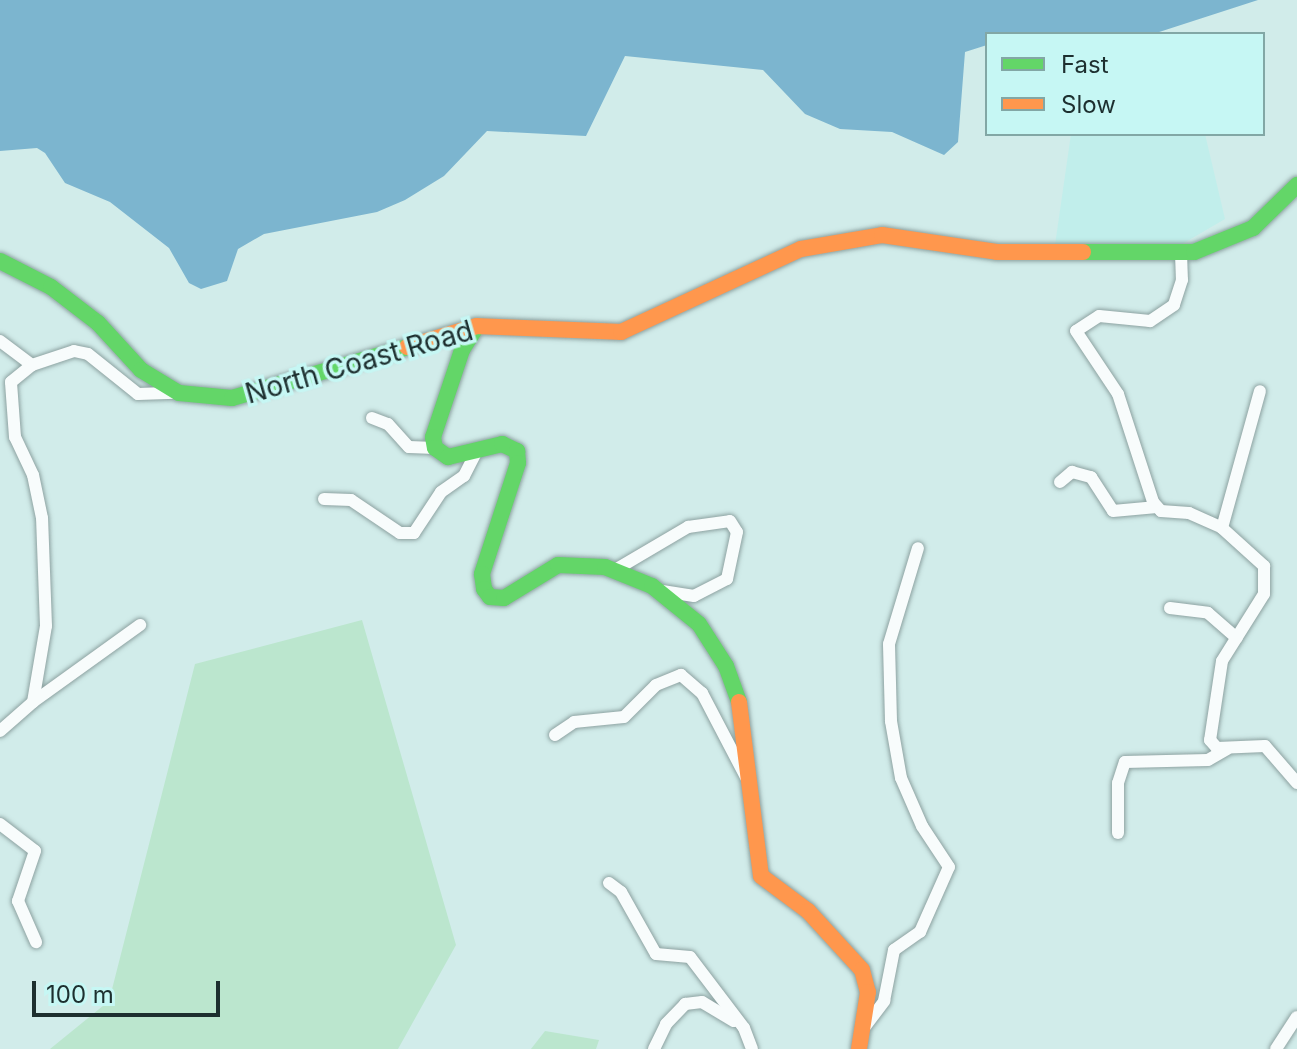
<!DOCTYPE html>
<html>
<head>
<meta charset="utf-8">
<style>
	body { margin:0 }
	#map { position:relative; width:1297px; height:1049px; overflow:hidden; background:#d1ecea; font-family:Inter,sans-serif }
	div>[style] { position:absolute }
	.built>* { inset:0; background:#c1eeeb }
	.green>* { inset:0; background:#bbe6ce }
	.water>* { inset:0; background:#7cb5cf }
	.roads { filter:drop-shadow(0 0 2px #8da2a1) drop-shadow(0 0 2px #8da2a1) }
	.street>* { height:12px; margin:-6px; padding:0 6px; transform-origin:6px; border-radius:6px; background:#f8fcfc }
	.fast>* { height:16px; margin:-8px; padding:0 8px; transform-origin:8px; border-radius:8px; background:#63d668 }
	.slow>* { height:16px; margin:-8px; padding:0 8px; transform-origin:8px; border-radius:8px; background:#ff974d }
	span { translate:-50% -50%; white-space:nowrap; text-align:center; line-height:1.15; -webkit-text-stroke:7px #c6f7f4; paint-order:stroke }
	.street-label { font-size:28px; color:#1d2f2f }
	.legend { position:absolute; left:985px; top:32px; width:280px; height:104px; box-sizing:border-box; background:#c6f7f4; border:2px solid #82a7a5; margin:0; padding:10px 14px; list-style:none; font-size:24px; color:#1d2f2f }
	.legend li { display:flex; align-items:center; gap:16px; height:40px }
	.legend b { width:40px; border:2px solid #82a7a5 }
	.scale { position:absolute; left:32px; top:981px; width:188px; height:36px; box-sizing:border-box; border:4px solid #1d2f2f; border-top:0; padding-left:10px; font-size:24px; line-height:28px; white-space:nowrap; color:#1d2f2f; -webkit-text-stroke:6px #c6f7f4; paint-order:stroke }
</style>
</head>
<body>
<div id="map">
	<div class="built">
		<i style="clip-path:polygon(1071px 134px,1205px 134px,1225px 219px,1177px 247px,1055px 245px)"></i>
	</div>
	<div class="green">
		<i style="clip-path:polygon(362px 620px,456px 945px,398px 1049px,50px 1049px,109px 1001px,195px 664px)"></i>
		<i style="clip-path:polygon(545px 1031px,599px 1040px,596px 1049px,531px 1049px)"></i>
	</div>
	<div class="water">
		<i style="clip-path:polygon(0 0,1258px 0,1153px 34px,987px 34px,987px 45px,965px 52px,958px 142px,944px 155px,892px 132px,840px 129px,805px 114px,763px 70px,625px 56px,586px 136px,487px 131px,444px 176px,405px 200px,377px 212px,264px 234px,238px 249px,227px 281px,201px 289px,189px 283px,169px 248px,110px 202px,65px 183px,45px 153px,37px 148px,0 151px)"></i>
	</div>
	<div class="roads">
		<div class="street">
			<i style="left:1181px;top:253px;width:27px;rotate:88deg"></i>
			<i style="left:1182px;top:280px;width:26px;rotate:108deg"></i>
			<i style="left:1174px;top:305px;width:29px;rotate:146deg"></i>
			<i style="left:1150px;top:321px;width:51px;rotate:-174.4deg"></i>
			<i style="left:1099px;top:316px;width:27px;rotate:147deg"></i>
			<i style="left:1076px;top:331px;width:76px;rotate:56.3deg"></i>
			<i style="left:1118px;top:394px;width:114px;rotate:72deg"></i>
			<i style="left:1153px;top:502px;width:12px;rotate:48deg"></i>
			<i style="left:1161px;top:511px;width:28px;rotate:4deg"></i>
			<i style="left:1189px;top:513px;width:36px;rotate:24deg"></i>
			<i style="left:1222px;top:528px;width:57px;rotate:42.1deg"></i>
			<i style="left:1264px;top:566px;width:28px;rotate:90deg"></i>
			<i style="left:1264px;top:594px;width:79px;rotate:122.1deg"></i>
			<i style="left:1222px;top:661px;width:80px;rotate:98.6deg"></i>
			<i style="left:1210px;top:740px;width:11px;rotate:49deg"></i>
			<i style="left:1217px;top:748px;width:48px;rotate:-2.4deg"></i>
			<i style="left:1265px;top:746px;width:49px;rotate:49.1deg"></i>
			<i style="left:0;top:341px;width:40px;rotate:37deg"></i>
			<i style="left:372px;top:418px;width:17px;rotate:21deg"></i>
			<i style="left:388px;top:424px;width:31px;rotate:48deg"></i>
			<i style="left:409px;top:447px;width:26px;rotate:2deg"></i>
			<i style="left:1060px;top:482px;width:16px;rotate:-40deg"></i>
			<i style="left:1072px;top:472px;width:20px;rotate:15deg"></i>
			<i style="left:1091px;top:477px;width:40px;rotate:57.1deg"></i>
			<i style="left:1113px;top:511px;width:44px;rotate:-5.2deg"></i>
			<i style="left:324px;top:499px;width:27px;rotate:2deg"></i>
			<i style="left:351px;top:500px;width:59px;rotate:34deg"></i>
			<i style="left:400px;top:533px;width:14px"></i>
			<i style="left:414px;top:533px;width:49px;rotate:-56.6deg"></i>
			<i style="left:441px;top:492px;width:28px;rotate:-35deg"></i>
			<i style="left:464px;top:476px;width:29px;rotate:-63deg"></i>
			<i style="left:1222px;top:528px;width:142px;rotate:-74.5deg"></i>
			<i style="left:615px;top:570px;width:85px;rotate:-30.5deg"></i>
			<i style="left:688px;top:527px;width:42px;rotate:-8.1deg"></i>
			<i style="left:730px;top:521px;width:13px;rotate:58deg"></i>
			<i style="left:737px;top:532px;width:48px;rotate:102deg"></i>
			<i style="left:727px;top:579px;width:37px;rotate:153deg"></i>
			<i style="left:694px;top:596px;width:37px;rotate:-171deg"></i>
			<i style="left:1170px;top:608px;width:38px;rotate:7deg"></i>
			<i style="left:1208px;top:613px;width:38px;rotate:41deg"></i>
			<i style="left:33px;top:702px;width:132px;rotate:-35.7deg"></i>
			<i style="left:0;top:731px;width:44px;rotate:-41.3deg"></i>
			<i style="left:33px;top:702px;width:77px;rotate:-80.3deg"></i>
			<i style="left:46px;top:626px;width:108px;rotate:-92.1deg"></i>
			<i style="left:42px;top:518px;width:44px;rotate:-101.8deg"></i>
			<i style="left:33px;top:475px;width:42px;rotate:-115.3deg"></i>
			<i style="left:15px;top:437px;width:55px;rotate:-94.2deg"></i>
			<i style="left:11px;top:382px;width:27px;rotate:-39deg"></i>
			<i style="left:32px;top:365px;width:44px;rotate:-18.4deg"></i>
			<i style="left:74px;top:351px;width:14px;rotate:12deg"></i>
			<i style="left:88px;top:354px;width:64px;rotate:38.7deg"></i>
			<i style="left:138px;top:394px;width:37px;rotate:-2deg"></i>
			<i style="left:555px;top:735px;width:23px;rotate:-34deg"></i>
			<i style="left:574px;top:722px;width:50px;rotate:-5.7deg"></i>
			<i style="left:624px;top:717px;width:45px;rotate:-45deg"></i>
			<i style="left:656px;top:685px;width:27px;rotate:-22deg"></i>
			<i style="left:681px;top:675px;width:28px;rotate:41deg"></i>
			<i style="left:702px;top:693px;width:102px;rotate:62.4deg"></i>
			<i style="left:0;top:824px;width:44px;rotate:37.6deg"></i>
			<i style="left:35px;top:851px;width:53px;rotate:108.8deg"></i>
			<i style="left:18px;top:901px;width:45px;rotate:66.3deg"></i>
			<i style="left:1118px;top:833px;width:50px;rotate:-90deg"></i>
			<i style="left:1118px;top:783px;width:22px;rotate:-72deg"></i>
			<i style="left:1125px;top:762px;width:83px;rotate:-1.4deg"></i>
			<i style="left:1208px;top:760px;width:22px;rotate:-30deg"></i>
			<i style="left:609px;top:883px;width:15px;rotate:37deg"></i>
			<i style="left:621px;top:892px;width:71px;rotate:60.6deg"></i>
			<i style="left:656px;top:954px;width:34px;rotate:5deg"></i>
			<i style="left:690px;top:957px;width:89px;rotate:52.7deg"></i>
			<i style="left:744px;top:1028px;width:22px;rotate:69deg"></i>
			<i style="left:864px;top:1028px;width:34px;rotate:-53deg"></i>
			<i style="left:884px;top:1001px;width:52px;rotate:-78.9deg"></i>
			<i style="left:894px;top:950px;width:32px;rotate:-35deg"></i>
			<i style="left:920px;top:932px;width:71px;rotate:-66deg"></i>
			<i style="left:949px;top:867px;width:49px;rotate:-123.4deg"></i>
			<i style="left:922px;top:826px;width:52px;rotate:-113.6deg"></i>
			<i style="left:901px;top:778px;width:58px;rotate:-100deg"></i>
			<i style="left:891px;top:721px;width:77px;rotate:-91.5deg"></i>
			<i style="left:889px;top:644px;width:100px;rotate:-73.2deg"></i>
			<i style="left:654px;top:1049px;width:28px;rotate:-64deg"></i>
			<i style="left:666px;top:1024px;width:28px;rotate:-46deg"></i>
			<i style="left:685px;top:1004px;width:17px;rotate:-7deg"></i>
			<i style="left:702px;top:1002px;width:37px;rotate:31deg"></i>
			<i style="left:1276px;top:1049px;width:38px;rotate:-57deg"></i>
		</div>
		<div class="fast">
			<i style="left:1083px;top:252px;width:111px"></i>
			<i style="left:1194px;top:252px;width:64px;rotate:-22.1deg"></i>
			<i style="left:1253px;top:228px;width:62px;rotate:-44.3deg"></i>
			<i style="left:0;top:261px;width:57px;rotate:27deg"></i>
			<i style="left:51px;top:287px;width:59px;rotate:37.5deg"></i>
			<i style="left:98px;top:323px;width:64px;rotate:47.5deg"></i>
			<i style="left:141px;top:370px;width:44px;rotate:31.2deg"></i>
			<i style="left:179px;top:393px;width:53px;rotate:5.4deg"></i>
			<i style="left:232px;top:398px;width:182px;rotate:-16.2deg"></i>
			<i style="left:477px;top:326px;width:28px;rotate:122deg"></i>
			<i style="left:462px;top:350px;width:92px;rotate:108.4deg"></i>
			<i style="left:433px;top:437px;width:11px;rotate:80deg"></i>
			<i style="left:435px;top:448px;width:16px;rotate:35deg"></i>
			<i style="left:448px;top:457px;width:56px;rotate:-13.5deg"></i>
			<i style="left:502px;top:444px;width:17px;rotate:25deg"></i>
			<i style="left:517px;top:451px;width:12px;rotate:85deg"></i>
			<i style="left:518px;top:463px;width:117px;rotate:108deg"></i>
			<i style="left:482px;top:574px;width:15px;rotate:82deg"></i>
			<i style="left:484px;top:589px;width:10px;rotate:53deg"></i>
			<i style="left:490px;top:597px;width:14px;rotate:4deg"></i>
			<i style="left:504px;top:598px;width:63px;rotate:-31.4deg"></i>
			<i style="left:558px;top:565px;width:47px;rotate:2.4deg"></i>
			<i style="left:605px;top:567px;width:51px;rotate:22deg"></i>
			<i style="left:652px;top:586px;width:60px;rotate:39deg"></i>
			<i style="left:699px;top:624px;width:50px;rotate:57.3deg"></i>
			<i style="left:726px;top:666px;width:38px;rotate:70deg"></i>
		</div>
		<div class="slow">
			<i style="left:407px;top:347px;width:73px;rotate:-16.7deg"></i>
			<i style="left:477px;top:326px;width:144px;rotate:2.4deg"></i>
			<i style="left:621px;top:332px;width:198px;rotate:-24.8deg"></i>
			<i style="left:801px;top:249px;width:82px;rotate:-9.8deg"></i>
			<i style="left:882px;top:235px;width:116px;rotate:8.4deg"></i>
			<i style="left:997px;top:252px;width:86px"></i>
			<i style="left:739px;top:702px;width:175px;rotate:82.8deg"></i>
			<i style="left:761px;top:876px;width:59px;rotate:36.7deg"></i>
			<i style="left:808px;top:911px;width:80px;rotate:47.5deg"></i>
			<i style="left:862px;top:970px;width:23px;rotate:75deg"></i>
			<i style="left:868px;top:992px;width:58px;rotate:99deg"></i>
		</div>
	</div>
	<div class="street-label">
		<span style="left:359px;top:362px;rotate:-16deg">North Coast Road</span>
	</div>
	<ul class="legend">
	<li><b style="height:10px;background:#63d668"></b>Fast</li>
	<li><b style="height:10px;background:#ff974d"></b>Slow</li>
	</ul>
	<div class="scale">100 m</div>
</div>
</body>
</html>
